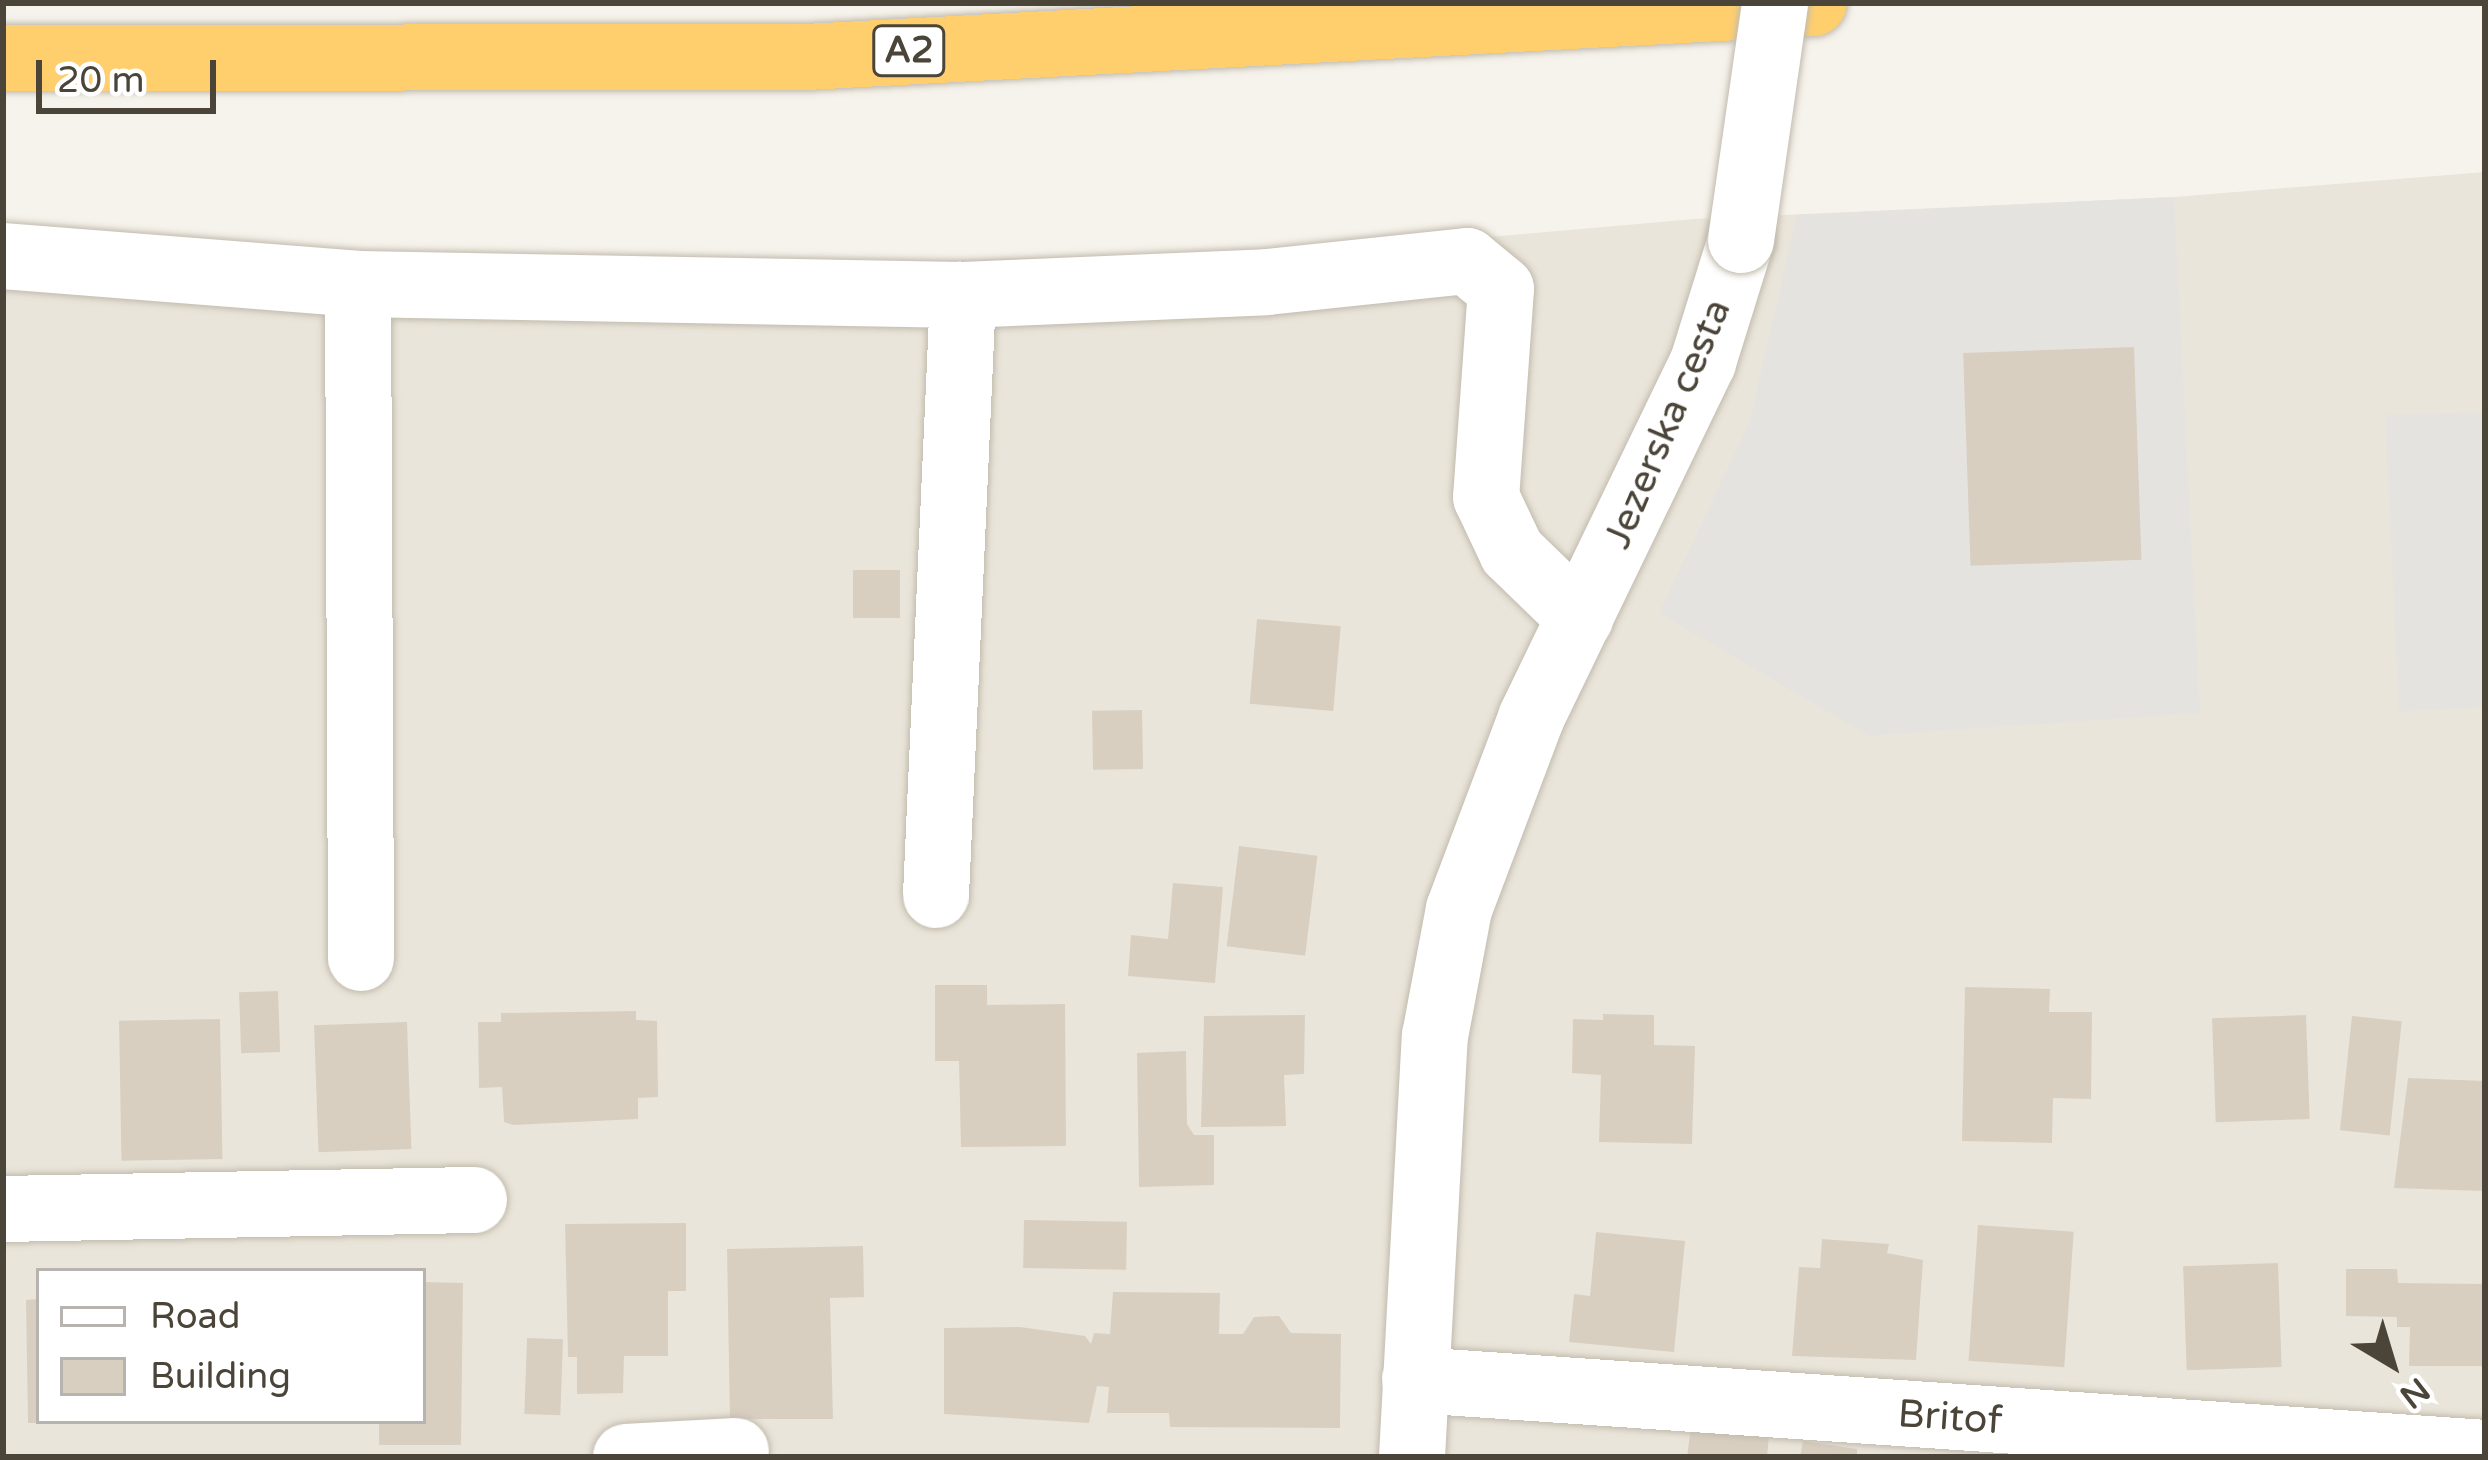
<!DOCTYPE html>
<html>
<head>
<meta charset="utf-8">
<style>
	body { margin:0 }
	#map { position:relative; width:2488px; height:1460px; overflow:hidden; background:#f6f3ec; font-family:"Varela Round",sans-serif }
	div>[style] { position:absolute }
	.residential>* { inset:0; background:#eae5da }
	.parking>* { inset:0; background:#e5e3e0 }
	.building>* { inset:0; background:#d8cfc1; transform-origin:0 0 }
	.roads { filter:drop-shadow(0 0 3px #c2bbae) drop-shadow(0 0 3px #c2bbae) }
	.minor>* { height:66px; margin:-33px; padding:0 33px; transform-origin:33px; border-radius:33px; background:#fff }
	.highway>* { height:66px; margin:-33px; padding:0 33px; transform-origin:33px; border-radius:33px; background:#ffcf6e }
	.bridges { filter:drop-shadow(0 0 3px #c2bbae) drop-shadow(0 0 3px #c2bbae) }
	.minor-bridge>* { height:66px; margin:-33px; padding:0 33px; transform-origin:33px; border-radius:33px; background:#fff }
	span { translate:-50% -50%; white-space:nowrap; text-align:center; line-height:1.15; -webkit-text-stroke:9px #fff; paint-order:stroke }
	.shield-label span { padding:3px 9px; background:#fff; border:3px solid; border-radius:9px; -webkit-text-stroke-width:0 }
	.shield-label { font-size:36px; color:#4b4439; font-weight:700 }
	.street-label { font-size:39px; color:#4b4439 }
	.frame { position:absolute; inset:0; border:6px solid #4b4439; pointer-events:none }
	.legend { position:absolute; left:36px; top:1268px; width:390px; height:156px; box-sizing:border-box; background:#fff; border:3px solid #b7b4b0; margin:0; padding:15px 21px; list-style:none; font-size:36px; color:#4b4439 }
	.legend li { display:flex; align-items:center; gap:24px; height:60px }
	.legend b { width:60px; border:3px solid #b7b4b0 }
	.north { position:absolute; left:2332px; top:1304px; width:120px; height:120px; -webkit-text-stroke:9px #fff; paint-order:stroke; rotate:142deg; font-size:33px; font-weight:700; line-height:48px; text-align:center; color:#4b4439 }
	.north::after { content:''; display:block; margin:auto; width:42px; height:54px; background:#4b4439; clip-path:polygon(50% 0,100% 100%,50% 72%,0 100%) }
	.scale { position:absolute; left:36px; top:60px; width:180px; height:54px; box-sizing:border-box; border:6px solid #4b4439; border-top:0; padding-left:15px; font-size:36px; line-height:42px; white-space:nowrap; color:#4b4439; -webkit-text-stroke:9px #fff; paint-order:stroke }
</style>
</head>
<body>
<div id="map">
	<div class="residential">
		<i style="clip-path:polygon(evenodd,2485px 172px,2485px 1457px,3px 1457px,3px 226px,413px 274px,1341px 250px,1694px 219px,2174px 197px,2485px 172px,39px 1271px,423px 1271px,423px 1421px,39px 1421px,39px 1271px)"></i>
	</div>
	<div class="parking">
		<i style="clip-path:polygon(2174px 197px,2200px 713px,1869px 736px,1659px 613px,1749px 423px,1797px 215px)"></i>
		<i style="clip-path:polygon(2485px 412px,2485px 707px,2399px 712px,2385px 415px)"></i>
	</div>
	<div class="building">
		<i style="left:2134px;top:347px;width:213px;height:171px;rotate:88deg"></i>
		<i style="left:853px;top:570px;width:47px;height:48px"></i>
		<i style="left:1257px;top:619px;width:84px;height:85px;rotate:5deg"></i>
		<i style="left:1142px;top:710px;width:59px;height:50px;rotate:89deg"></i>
		<i style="left:1239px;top:846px;width:79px;height:101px;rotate:7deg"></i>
		<i style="clip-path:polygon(1173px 883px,1223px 887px,1215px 983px,1128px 976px,1131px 935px,1168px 939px)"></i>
		<i style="clip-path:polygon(935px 985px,987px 985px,987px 1005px,1065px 1004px,1066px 1146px,961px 1147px,959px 1061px,935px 1061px)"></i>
		<i style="clip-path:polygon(1965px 987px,2050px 989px,2049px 1012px,2092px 1012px,2091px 1099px,2053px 1098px,2052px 1143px,1962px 1141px)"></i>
		<i style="left:278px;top:991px;width:61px;height:39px;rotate:88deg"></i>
		<i style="clip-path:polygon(636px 1011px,636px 1020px,657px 1021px,658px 1097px,638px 1098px,638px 1119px,513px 1125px,504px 1122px,502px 1087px,479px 1088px,478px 1022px,501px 1022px,501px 1013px)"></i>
		<i style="clip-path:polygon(1603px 1014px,1654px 1015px,1654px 1045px,1695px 1046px,1692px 1144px,1599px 1142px,1601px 1075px,1572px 1073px,1573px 1019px,1603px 1020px)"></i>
		<i style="clip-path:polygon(1305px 1015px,1304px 1074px,1284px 1075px,1286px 1126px,1201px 1127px,1204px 1016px)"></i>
		<i style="left:2306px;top:1015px;width:104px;height:94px;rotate:88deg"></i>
		<i style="left:2352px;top:1016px;width:50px;height:115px;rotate:6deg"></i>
		<i style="left:220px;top:1019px;width:140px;height:101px;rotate:89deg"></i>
		<i style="left:407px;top:1022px;width:127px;height:93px;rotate:88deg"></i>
		<i style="clip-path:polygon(1186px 1051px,1187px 1124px,1194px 1135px,1214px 1135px,1214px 1185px,1139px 1187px,1137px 1053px)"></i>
		<i style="clip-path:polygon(2408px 1078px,2485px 1081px,2485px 1191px,2394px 1188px)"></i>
		<i style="left:1024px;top:1220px;width:103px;height:48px;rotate:1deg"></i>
		<i style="clip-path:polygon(686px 1223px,686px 1291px,668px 1291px,668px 1356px,624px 1356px,623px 1393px,577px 1394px,577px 1357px,568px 1357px,565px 1224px)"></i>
		<i style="left:1978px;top:1225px;width:96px;height:136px;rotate:4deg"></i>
		<i style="clip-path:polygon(1596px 1232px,1685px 1241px,1674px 1352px,1569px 1342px,1574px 1294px,1590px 1296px)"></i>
		<i style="clip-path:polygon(1822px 1239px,1889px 1244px,1887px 1253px,1923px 1260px,1916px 1360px,1792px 1356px,1799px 1267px,1820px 1268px)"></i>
		<i style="clip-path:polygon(863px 1246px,864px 1297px,830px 1298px,833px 1419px,730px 1419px,727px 1249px)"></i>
		<i style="left:2278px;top:1263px;width:104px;height:95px;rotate:88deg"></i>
		<i style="clip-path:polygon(2346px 1269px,2397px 1269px,2398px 1283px,2485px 1284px,2485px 1366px,2409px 1366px,2410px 1327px,2397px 1327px,2397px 1317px,2346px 1316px)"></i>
		<i style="clip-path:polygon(423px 1282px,463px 1283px,461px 1445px,379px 1445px,379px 1421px,423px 1421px)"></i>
		<i style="clip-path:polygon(1113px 1292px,1220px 1293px,1219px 1334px,1243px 1334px,1254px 1317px,1279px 1316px,1291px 1333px,1341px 1334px,1340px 1428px,1170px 1427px,1169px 1413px,1107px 1413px,1109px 1387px,1097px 1386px,1089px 1423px,944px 1414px,944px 1328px,1020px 1327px,1085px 1336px,1091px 1344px,1094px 1333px,1110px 1334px)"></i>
		<i style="clip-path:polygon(39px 1299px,39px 1423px,28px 1423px,26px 1300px)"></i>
		<i style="left:527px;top:1338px;width:36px;height:76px;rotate:2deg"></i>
		<i style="clip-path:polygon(1691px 1427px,1769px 1435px,1767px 1457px,1687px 1457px)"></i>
		<i style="clip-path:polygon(1803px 1441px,1857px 1449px,1857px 1457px,1800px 1457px)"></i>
	</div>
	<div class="roads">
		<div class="minor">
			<i style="left:3px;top:256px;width:356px;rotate:4.5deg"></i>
			<i style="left:358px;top:284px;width:605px;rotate:1.04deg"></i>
			<i style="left:963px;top:295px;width:304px;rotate:-2.4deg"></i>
			<i style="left:1267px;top:282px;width:201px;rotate:-6deg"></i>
			<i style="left:1467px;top:261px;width:44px;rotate:39.5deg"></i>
			<i style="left:1501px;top:289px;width:209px;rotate:94.1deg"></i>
			<i style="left:1486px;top:497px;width:61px;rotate:64.7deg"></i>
			<i style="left:1512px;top:552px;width:95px;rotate:44.1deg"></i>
			<i style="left:358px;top:284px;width:674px;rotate:89.74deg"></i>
			<i style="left:936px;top:895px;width:601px;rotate:-87.42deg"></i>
			<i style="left:3px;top:1209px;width:471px;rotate:-1.1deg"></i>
			<i style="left:1415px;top:1380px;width:1072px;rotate:3.9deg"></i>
			<i style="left:626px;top:1457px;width:110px;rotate:-3.1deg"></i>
			<i style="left:1412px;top:1457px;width:422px;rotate:-86.9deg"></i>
			<i style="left:1435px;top:1036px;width:129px;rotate:-79.3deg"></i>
			<i style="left:1459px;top:909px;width:204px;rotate:-69.3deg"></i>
			<i style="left:1531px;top:718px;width:395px;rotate:-64.2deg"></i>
			<i style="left:1703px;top:362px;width:128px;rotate:-72.7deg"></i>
		</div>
		<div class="highway">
			<i style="left:3px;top:58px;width:803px;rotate:-0.07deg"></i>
			<i style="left:806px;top:57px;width:1009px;rotate:-3.07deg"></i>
		</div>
	</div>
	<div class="bridges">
		<div class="minor-bridge">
			<i style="left:1741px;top:240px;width:239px;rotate:-81.8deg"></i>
		</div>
	</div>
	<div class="shield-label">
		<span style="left:909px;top:51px">A2</span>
	</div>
	<div class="street-label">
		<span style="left:1668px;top:424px;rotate:-67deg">Jezerska cesta</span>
		<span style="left:1950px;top:1418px;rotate:4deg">Britof</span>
	</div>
	<div class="frame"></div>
	<ul class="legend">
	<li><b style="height:15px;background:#fff"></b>Road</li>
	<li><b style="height:33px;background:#d8cfc1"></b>Building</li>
	</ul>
	<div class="north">N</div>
	<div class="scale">20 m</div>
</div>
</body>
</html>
